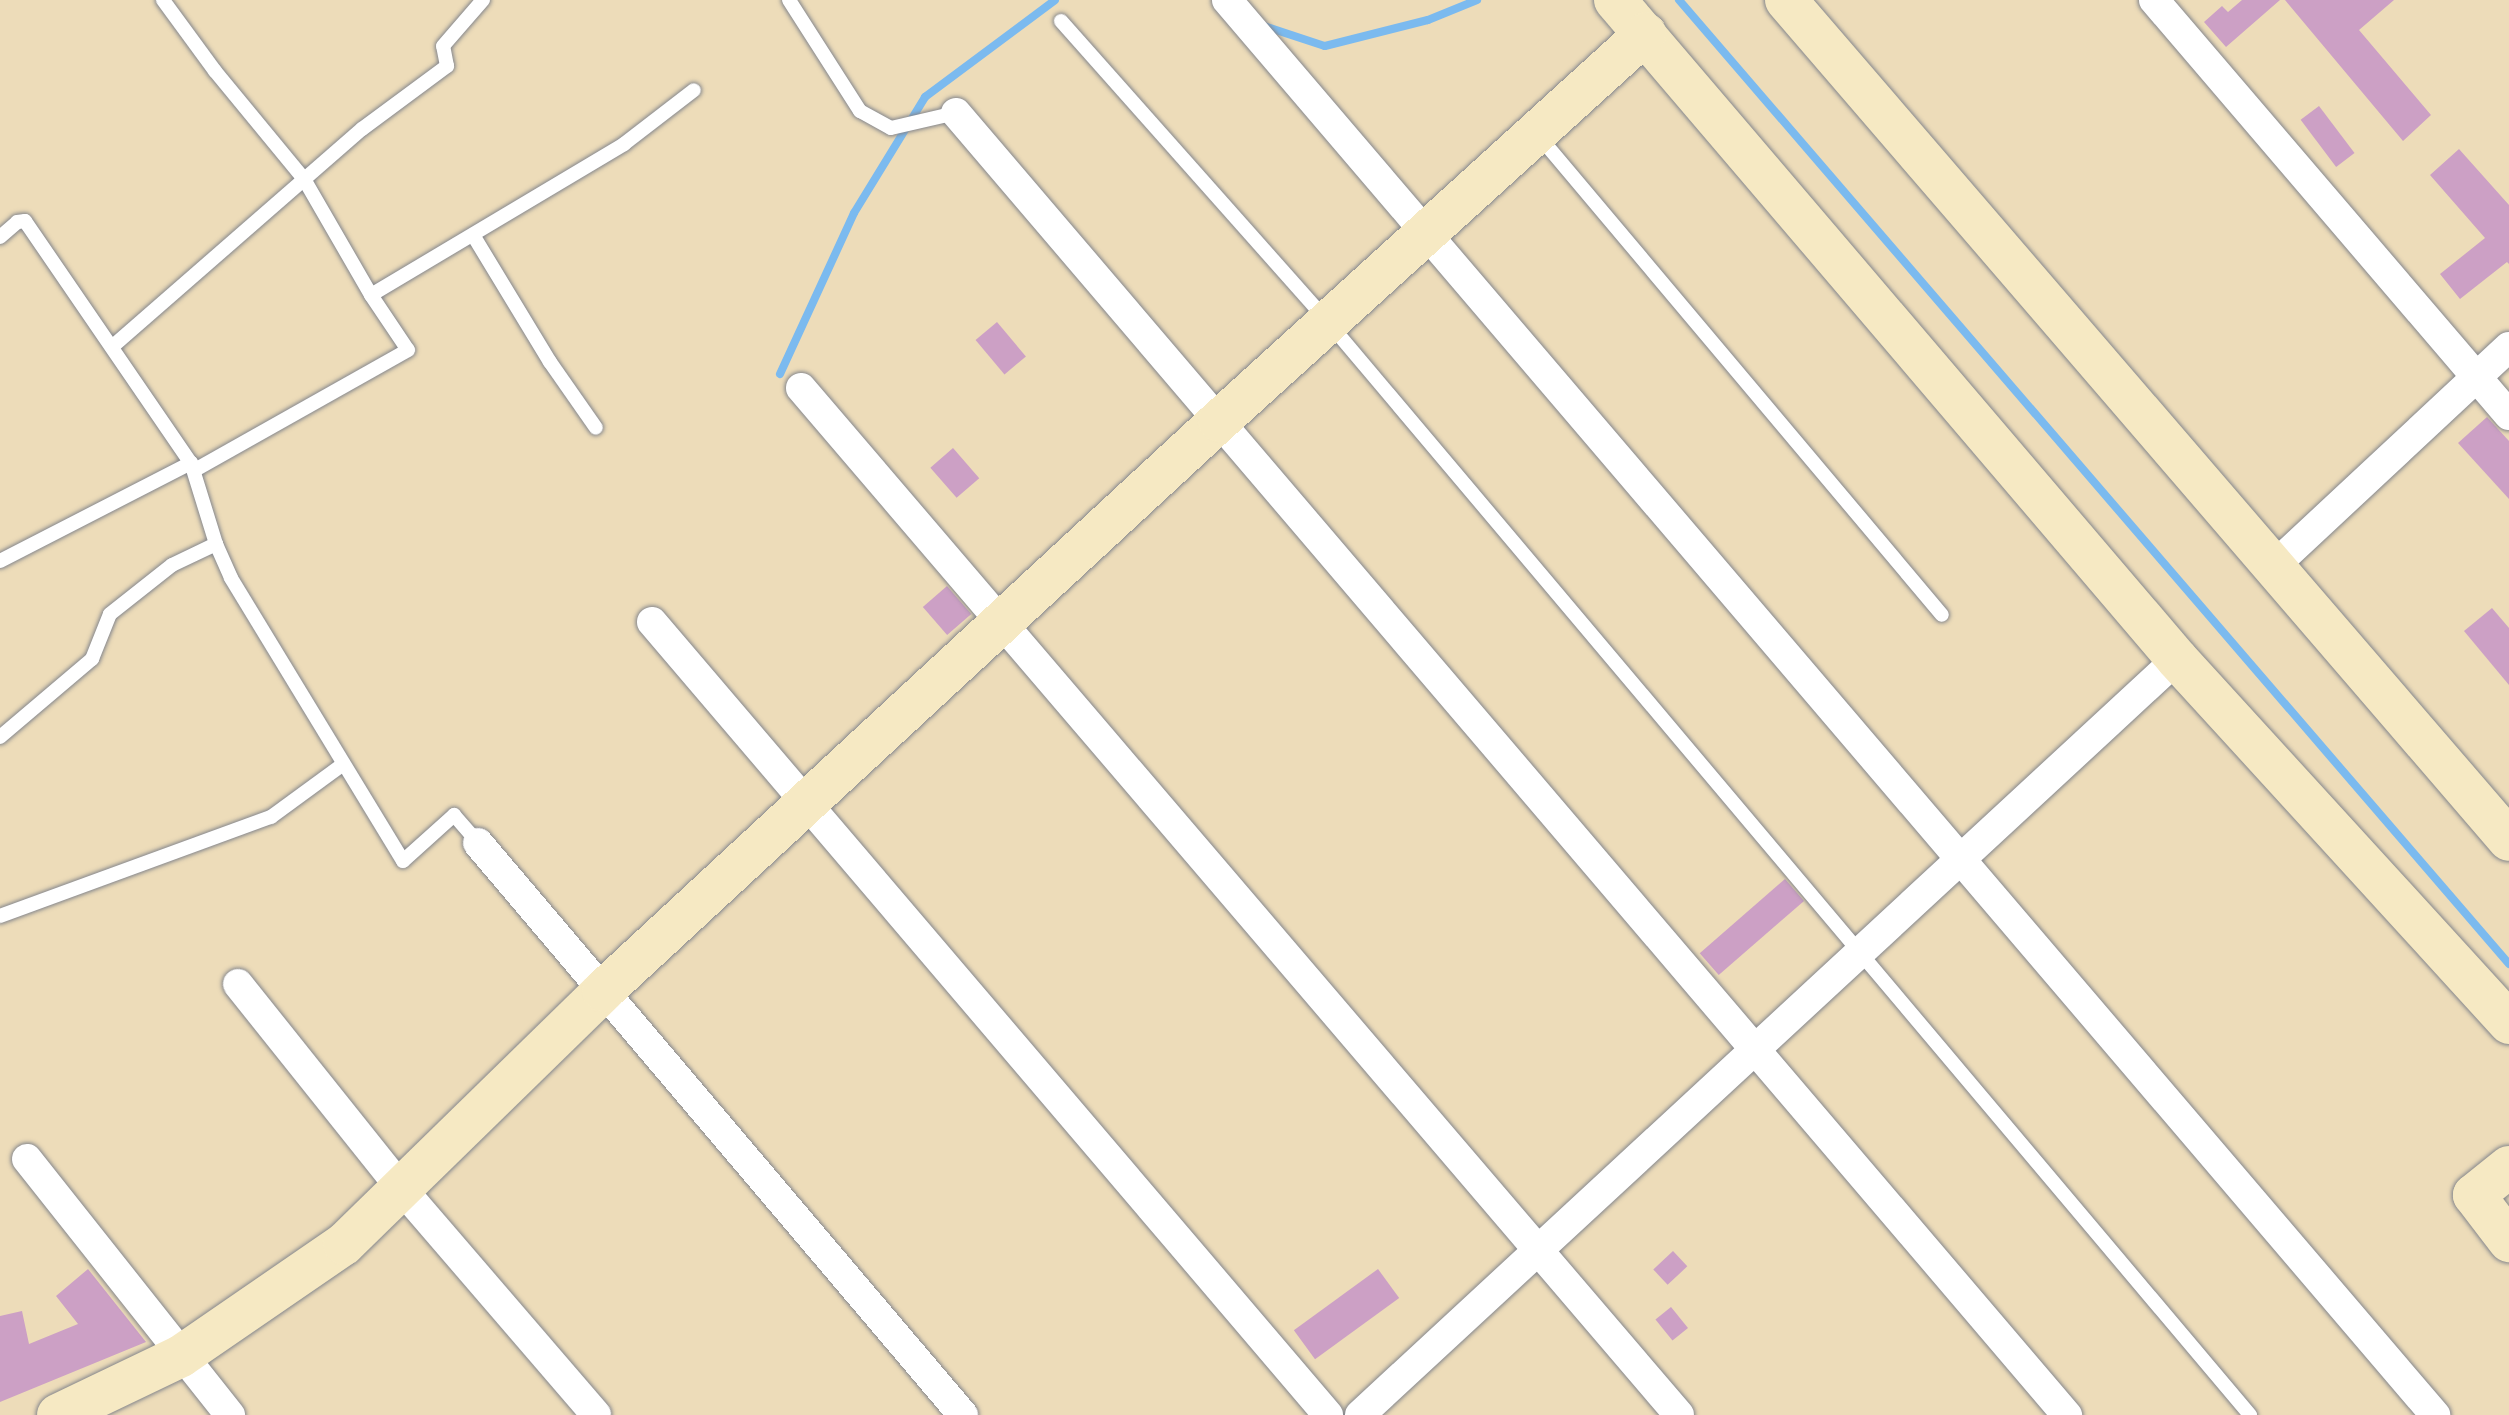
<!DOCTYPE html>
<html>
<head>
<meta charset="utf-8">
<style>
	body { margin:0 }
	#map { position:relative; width:2509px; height:1415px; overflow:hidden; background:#eddcb9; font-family:"Comic Neue",sans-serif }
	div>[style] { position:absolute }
	.stream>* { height:8px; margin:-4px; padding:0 4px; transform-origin:4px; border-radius:4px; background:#7bbaef }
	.building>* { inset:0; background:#cca0c5; transform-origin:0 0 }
	.roads { filter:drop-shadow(0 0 2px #84868c) drop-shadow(0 0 2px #84868c) }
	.lane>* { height:14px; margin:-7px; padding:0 7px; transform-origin:7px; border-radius:7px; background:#fff }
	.street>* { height:30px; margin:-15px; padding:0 15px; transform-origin:15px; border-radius:15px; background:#fff }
	.secondary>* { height:42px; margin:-21px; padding:0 21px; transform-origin:21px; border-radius:21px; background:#f6e9c3 }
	span { translate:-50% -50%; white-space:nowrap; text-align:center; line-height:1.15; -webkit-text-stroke:8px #fdfcf7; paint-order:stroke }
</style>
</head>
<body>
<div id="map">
	<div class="stream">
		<i style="left:1679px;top:0;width:1272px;rotate:49.27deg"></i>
		<i style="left:1261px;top:25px;width:67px;rotate:18.2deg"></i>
		<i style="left:1325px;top:46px;width:106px;rotate:-14.2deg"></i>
		<i style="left:1428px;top:20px;width:53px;rotate:-22.2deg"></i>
		<i style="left:780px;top:374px;width:177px;rotate:-65.3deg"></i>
		<i style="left:854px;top:213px;width:136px;rotate:-58.5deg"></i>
		<i style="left:925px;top:97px;width:162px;rotate:-36.7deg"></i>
	</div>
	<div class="building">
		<i style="clip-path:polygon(2242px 0,2280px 0,2226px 47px,2204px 22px,2222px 6px,2228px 12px)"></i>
		<i style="clip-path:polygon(2285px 0,2394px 0,2359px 30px,2431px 115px,2403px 141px)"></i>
		<i style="left:2319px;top:106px;width:59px;height:23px;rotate:53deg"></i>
		<i style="clip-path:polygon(2459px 149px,2509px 205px,2509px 264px,2507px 262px,2460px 299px,2440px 274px,2485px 238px,2430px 175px)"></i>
		<i style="left:997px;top:322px;width:45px;height:28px;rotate:50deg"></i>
		<i style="clip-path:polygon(2487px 417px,2509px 441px,2509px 499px,2458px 443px)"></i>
		<i style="left:953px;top:448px;width:40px;height:30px;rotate:49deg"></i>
		<i style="left:947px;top:586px;width:37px;height:32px;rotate:49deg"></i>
		<i style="clip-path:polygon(2492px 608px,2509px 628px,2509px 685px,2464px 631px)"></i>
		<i style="left:1785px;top:879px;width:29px;height:113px;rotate:49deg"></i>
		<i style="left:1673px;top:1251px;width:21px;height:27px;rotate:47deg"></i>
		<i style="clip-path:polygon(88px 1269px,146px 1342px,0 1402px,0 1316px,22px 1311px,29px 1344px,78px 1324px,56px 1296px)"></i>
		<i style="left:1378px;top:1269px;width:36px;height:104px;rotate:54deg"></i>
		<i style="left:1671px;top:1307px;width:27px;height:20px;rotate:51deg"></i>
	</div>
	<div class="roads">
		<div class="lane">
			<i style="left:163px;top:0;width:88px;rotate:53.8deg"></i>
			<i style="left:215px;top:71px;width:140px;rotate:50.5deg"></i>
			<i style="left:304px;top:179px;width:134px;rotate:60deg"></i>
			<i style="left:371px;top:295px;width:66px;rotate:56.1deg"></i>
			<i style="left:408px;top:350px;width:244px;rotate:150.6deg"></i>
			<i style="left:789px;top:0;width:132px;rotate:57.4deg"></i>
			<i style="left:860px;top:111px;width:35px;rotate:29deg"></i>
			<i style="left:891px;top:128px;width:67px;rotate:-13deg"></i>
			<i style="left:1061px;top:21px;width:402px;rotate:48.4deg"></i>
			<i style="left:1328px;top:322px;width:1430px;rotate:49.85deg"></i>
			<i style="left:1538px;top:135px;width:627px;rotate:49.91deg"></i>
			<i style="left:473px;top:235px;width:149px;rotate:58.8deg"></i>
			<i style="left:550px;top:362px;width:80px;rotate:55.1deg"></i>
			<i style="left:0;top:237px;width:23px;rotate:-41deg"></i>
			<i style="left:17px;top:222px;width:8px;rotate:-7deg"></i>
			<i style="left:25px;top:221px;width:293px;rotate:55.6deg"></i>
			<i style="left:191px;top:463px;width:85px;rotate:72.8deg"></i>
			<i style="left:216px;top:544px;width:37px;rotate:66deg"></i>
			<i style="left:231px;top:578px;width:331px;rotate:58.7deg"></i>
			<i style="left:403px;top:861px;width:69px;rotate:-42deg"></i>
			<i style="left:454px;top:815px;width:37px;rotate:49deg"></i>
			<i style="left:371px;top:295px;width:295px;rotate:-30.8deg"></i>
			<i style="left:624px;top:144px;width:88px;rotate:-37.6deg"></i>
			<i style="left:113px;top:346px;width:330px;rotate:-41.1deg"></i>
			<i style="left:362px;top:129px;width:106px;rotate:-36.5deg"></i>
			<i style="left:447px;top:66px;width:20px;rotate:-101deg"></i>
			<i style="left:443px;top:46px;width:61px;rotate:-49deg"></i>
			<i style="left:0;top:561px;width:215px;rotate:-27.2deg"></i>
			<i style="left:0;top:737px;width:121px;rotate:-40.3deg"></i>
			<i style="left:92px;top:659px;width:48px;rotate:-68.2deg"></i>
			<i style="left:110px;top:614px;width:79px;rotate:-38.3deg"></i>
			<i style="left:172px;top:565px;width:49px;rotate:-25.5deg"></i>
			<i style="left:0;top:916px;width:289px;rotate:-20.1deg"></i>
			<i style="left:271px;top:817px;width:88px;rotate:-36.2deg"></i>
		</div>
		<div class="street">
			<i style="left:1227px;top:0;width:1861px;rotate:49.51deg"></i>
			<i style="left:2154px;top:0;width:546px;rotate:49.46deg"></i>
			<i style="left:956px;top:113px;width:1712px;rotate:49.53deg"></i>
			<i style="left:801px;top:388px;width:1351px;rotate:49.47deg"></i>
			<i style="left:2274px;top:566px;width:321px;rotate:-43deg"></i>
			<i style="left:652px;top:622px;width:1042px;rotate:49.55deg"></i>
			<i style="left:478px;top:843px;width:750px;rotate:49.71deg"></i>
			<i style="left:238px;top:984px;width:261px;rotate:51.4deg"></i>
			<i style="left:401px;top:1188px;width:299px;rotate:49.3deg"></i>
			<i style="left:27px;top:1159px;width:327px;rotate:51.6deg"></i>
			<i style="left:1360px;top:1415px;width:1113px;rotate:-42.78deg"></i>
		</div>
		<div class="secondary">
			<i style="left:1615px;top:0;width:866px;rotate:49.54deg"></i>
			<i style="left:2177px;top:659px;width:493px;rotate:47.6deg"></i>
			<i style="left:1786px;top:0;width:1108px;rotate:49.28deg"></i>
			<i style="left:2509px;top:1167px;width:45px;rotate:141.3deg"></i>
			<i style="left:2474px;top:1195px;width:58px;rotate:52.7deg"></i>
			<i style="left:58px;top:1415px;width:136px;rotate:-25.6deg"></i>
			<i style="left:181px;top:1356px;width:198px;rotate:-34.5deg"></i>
			<i style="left:344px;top:1244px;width:362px;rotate:-44.3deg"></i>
			<i style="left:603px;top:991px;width:839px;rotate:-42.78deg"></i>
			<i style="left:1219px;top:421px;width:576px;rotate:-42.25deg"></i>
		</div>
	</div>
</div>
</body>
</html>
